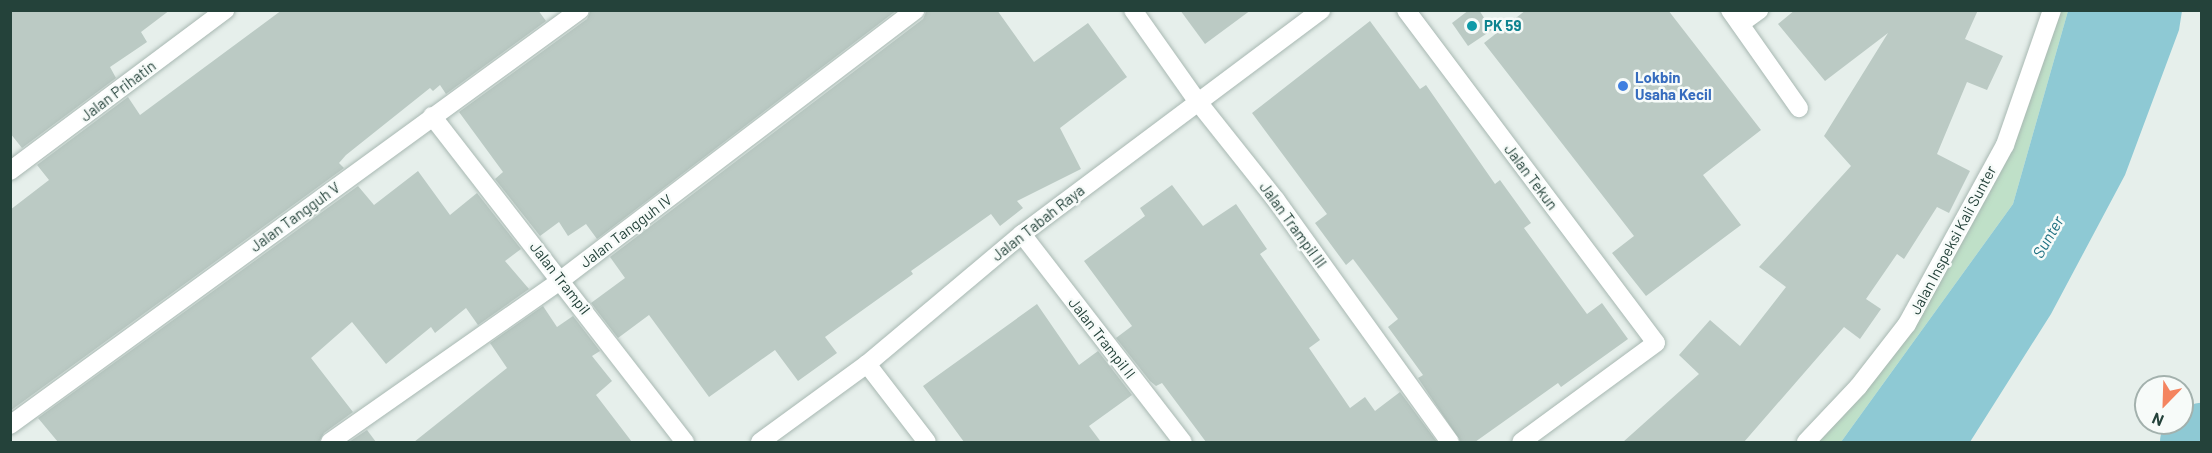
<!DOCTYPE html>
<html>
<head>
<meta charset="utf-8">
<style>
	body { margin:0 }
	#map { position:relative; width:2212px; height:453px; overflow:hidden; background:#e6efeb; font-family:Barlow,sans-serif }
	div>[style] { position:absolute }
	.green>* { inset:0; background:#bfe0c8 }
	.water>* { inset:0; background:#8ec9d4 }
	.river>* { height:66px; margin:-33px; padding:0 33px; transform-origin:33px; border-radius:33px; background:#8ec9d4 }
	.building>* { inset:0; background:#bbcac4 }
	.roads { filter:drop-shadow(0 0 2px #a8b8b2) drop-shadow(0 0 2px #a8b8b2) }
	.minor>* { height:18px; margin:-9px; padding:0 9px; transform-origin:9px; border-radius:9px; background:#fff }
	.dots>* { width:16px; height:16px; translate:-50% -50%; box-sizing:border-box; border:3px solid #f7fbf9; border-radius:50% }
	span { translate:-50% -50%; white-space:nowrap; text-align:center; line-height:1.15; -webkit-text-stroke:5px #f7fbf9; paint-order:stroke }
	.culture-label { font-size:15px; color:#0d838f; font-weight:700 }
	.left { translate:0 -50%; text-align:left }
	.shop-label { font-size:15px; color:#366cbe; font-weight:700 }
	.street-label { font-size:15px; color:#24423a }
	.water-label { font-size:16px; color:#1c6f80; font-style:italic }
	.frame { position:absolute; inset:0; border:12px solid #24423a; pointer-events:none }
	.north { position:absolute; left:2134px; top:375px; width:60px; height:60px; box-sizing:border-box; background:#f7fbf9; border:2px solid #a3b1ad; border-radius:50%; rotate:203deg; font-size:16px; font-weight:700; line-height:24px; text-align:center; color:#24423a }
	.north::after { content:''; display:block; margin:auto; width:21px; height:27px; background:#f4845f; clip-path:polygon(50% 0,100% 100%,50% 72%,0 100%) }
</style>
</head>
<body>
<div id="map">
	<div class="green">
		<i style="clip-path:polygon(2052px 11px,2068px 11px,2013px 204px,1841px 442px,1806px 442px,1907px 324px,2005px 145px)"></i>
	</div>
	<div class="water">
		<i style="clip-path:polygon(2068px 11px,2182px 11px,2179px 30px,2125px 175px,2051px 314px,1970px 442px,1841px 442px,2013px 204px)"></i>
	</div>
	<div class="river">
		<i style="left:2193px;top:442px;width:11px;rotate:-34deg"></i>
	</div>
	<div class="building">
		<i style="clip-path:polygon(10px 10px,170px 10px,141px 32px,147px 42px,110px 67px,116px 78px,22px 148px,10px 133px)"></i>
		<i style="clip-path:polygon(282px 10px,538px 10px,546px 21px,446px 94px,440px 85px,433px 91px,430px 88px,346px 155px,339px 163px,344px 168px,10px 411px,10px 210px,49px 180px,37px 165px,128px 97px,140px 115px)"></i>
		<i style="clip-path:polygon(591px 10px,897px 10px,597px 239px,586px 224px,568px 236px,559px 222px,540px 236px,495px 179px,503px 172px,459px 112px,587px 19px)"></i>
		<i style="clip-path:polygon(927px 10px,997px 10px,1034px 62px,1088px 23px,1127px 77px,1060px 128px,1081px 169px,1017px 201px,1023px 208px,1000px 226px,991px 214px,911px 271px,913px 274px,825px 337px,837px 353px,798px 381px,775px 350px,709px 397px,649px 315px,618px 338px,591px 303px,625px 278px,610px 257px,923px 19px)"></i>
		<i style="clip-path:polygon(1180px 10px,1251px 10px,1205px 44px)"></i>
		<i style="clip-path:polygon(1469px 10px,1479px 10px,1492px 30px,1468px 46px,1452px 23px)"></i>
		<i style="clip-path:polygon(1526px 10px,1668px 10px,1761px 130px,1703px 175px,1741px 225px,1646px 296px,1612px 253px,1634px 236px,1484px 43px)"></i>
		<i style="clip-path:polygon(1795px 10px,1978px 10px,1965px 39px,2003px 56px,1987px 90px,1967px 82px,1937px 154px,1970px 171px,1949px 213px,1937px 207px,1904px 259px,1897px 254px,1866px 299px,1881px 309px,1860px 339px,1844px 327px,1744px 442px,1623px 442px,1699px 374px,1679px 355px,1710px 320px,1740px 346px,1786px 287px,1759px 267px,1851px 166px,1824px 136px,1888px 33px,1825px 81px,1778px 24px)"></i>
		<i style="clip-path:polygon(1370px 21px,1420px 89px,1426px 85px,1495px 184px,1500px 180px,1531px 223px,1524px 228px,1587px 314px,1602px 303px,1628px 339px,1561px 387px,1558px 383px,1475px 442px,1461px 442px,1418px 378px,1423px 375px,1388px 327px,1398px 319px,1353px 259px,1346px 265px,1315px 223px,1327px 214px,1252px 113px)"></i>
		<i style="clip-path:polygon(418px 171px,450px 215px,477px 193px,521px 249px,505px 261px,529px 289px,478px 325px,466px 308px,435px 333px,431px 327px,386px 364px,352px 322px,311px 358px,353px 412px,324px 433px,319px 442px,58px 442px,38px 418px,358px 186px,374px 205px)"></i>
		<i style="clip-path:polygon(1172px 185px,1203px 226px,1236px 204px,1267px 249px,1260px 254px,1320px 340px,1309px 348px,1350px 408px,1365px 397px,1375px 411px,1400px 392px,1437px 442px,1206px 442px,1162px 383px,1156px 386px,1150px 381px,1116px 338px,1132px 326px,1084px 261px,1145px 216px,1140px 208px)"></i>
		<i style="clip-path:polygon(1037px 304px,1079px 365px,1098px 351px,1132px 395px,1089px 426px,1101px 442px,964px 442px,923px 386px)"></i>
		<i style="clip-path:polygon(543px 306px,557px 327px,573px 316px,600px 351px,592px 356px,612px 381px,596px 395px,632px 442px,414px 442px,507px 368px,490px 343px)"></i>
		<i style="clip-path:polygon(367px 430px,376px 442px,349px 442px)"></i>
	</div>
	<div class="roads">
		<div class="minor">
			<i style="left:1133px;top:10px;width:113px;rotate:54.8deg"></i>
			<i style="left:1198px;top:102px;width:125px;rotate:51.5deg"></i>
			<i style="left:1276px;top:200px;width:298px;rotate:54.3deg"></i>
			<i style="left:1406px;top:10px;width:416px;rotate:53.1deg"></i>
			<i style="left:1656px;top:343px;width:167px;rotate:143.7deg"></i>
			<i style="left:1730px;top:10px;width:120px;rotate:54.9deg"></i>
			<i style="left:1740px;top:24px;width:24px;rotate:-36deg"></i>
			<i style="left:432px;top:116px;width:413px;rotate:52.2deg"></i>
			<i style="left:10px;top:171px;width:269px;rotate:-36.8deg"></i>
			<i style="left:1022px;top:234px;width:263px;rotate:52.3deg"></i>
			<i style="left:867px;top:364px;width:98px;rotate:52.4deg"></i>
			<i style="left:10px;top:425px;width:705px;rotate:-36.06deg"></i>
			<i style="left:330px;top:442px;width:282px;rotate:-35deg"></i>
			<i style="left:561px;top:280px;width:446px;rotate:-37.3deg"></i>
			<i style="left:760px;top:442px;width:132px;rotate:-36.1deg"></i>
			<i style="left:867px;top:364px;width:202px;rotate:-40deg"></i>
			<i style="left:1022px;top:234px;width:374px;rotate:-36.8deg"></i>
			<i style="left:1806px;top:442px;width:76px;rotate:-46.6deg"></i>
			<i style="left:1858px;top:387px;width:80px;rotate:-52.1deg"></i>
			<i style="left:1907px;top:324px;width:204px;rotate:-61.3deg"></i>
			<i style="left:2005px;top:145px;width:143px;rotate:-70.8deg"></i>
		</div>
	</div>
	<div class="dots">
		<i style="left:1472px;top:26px;background:#0f9aa8"></i>
		<i style="left:1623px;top:86px;background:#3f7fe0"></i>
	</div>
	<div class="culture-label">
		<span class="left" style="left:1484px;top:26px">PK 59</span>
	</div>
	<div class="shop-label">
		<span class="left" style="left:1635px;top:86px">Lokbin<br>Usaha Kecil</span>
	</div>
	<div class="street-label">
		<span style="left:118px;top:91px;rotate:-37deg">Jalan Prihatin</span>
		<span style="left:1531px;top:177px;rotate:53deg">Jalan Tekun</span>
		<span style="left:295px;top:217px;rotate:-36deg">Jalan Tangguh V</span>
		<span style="left:1038px;top:223px;rotate:-38deg">Jalan Tabah Raya</span>
		<span style="left:1293px;top:225px;rotate:54deg">Jalan Trampil III</span>
		<span style="left:626px;top:231px;rotate:-37deg">Jalan Tangguh IV</span>
		<span style="left:1953px;top:240px;rotate:-62deg">Jalan Inspeksi Kali Sunter</span>
		<span style="left:560px;top:278px;rotate:52deg">Jalan Trampil</span>
		<span style="left:1102px;top:338px;rotate:52deg">Jalan Trampil II</span>
	</div>
	<div class="water-label">
		<span style="left:2048px;top:237px;rotate:-60deg">Sunter</span>
	</div>
	<div class="frame"></div>
	<div class="north">N</div>
</div>
</body>
</html>
